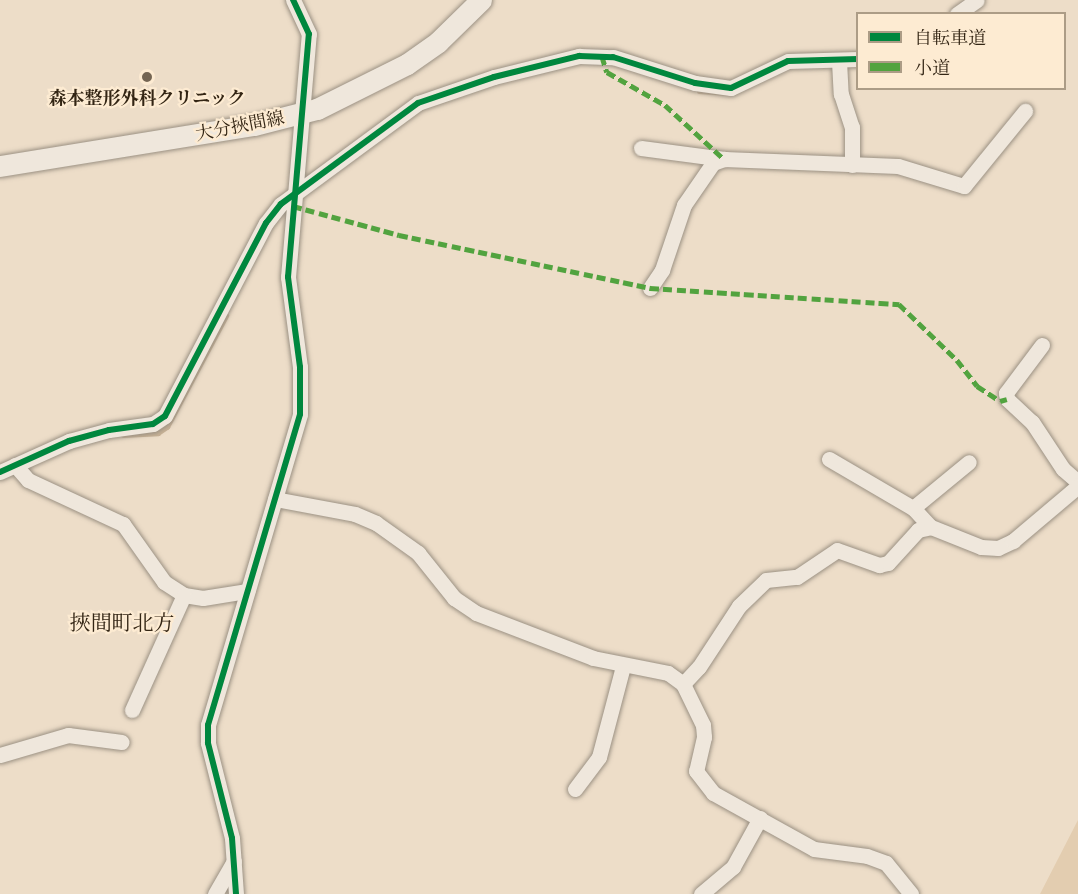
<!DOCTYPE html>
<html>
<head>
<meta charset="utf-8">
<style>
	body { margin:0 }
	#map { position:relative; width:1078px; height:894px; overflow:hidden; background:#edddc8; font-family:Cardo,"Noto Serif JP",serif }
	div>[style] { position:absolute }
	.green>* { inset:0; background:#e3cdb0 }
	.stream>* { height:4.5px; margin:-2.25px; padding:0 2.25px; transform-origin:2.25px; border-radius:2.25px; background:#c8b296 }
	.roads { filter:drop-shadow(0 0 2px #9b9183) drop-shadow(0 0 2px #9b9183) }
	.street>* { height:15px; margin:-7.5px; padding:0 7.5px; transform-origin:7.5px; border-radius:7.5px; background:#efe7dc }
	.secondary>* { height:21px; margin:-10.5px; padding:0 10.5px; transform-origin:10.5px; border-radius:10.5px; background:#efe7dc }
	.quiet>* { height:4.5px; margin-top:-2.25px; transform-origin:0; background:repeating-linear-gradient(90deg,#52a33f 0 9px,transparent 0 13.5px) }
	.cycleway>* { height:6px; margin:-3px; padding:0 3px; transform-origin:3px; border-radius:3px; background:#00873e }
	.dots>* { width:16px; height:16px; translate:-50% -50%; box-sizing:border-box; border:3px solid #fdebd2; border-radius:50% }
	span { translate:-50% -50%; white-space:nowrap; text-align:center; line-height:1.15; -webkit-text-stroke:4.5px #fdebd2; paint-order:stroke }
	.poi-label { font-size:18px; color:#332514; font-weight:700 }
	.street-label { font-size:18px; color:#332514 }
	.quarter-label { font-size:21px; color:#332514 }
	.legend { position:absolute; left:856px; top:12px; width:210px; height:78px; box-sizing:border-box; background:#fdebd2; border:2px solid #ac9c86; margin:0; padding:8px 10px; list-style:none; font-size:18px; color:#332514 }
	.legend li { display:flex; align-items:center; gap:12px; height:30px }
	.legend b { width:30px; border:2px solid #ac9c86 }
</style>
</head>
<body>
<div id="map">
	<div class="green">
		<i style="clip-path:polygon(1078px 820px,1078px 894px,1040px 894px)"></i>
	</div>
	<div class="stream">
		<i style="left:699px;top:91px;width:30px;rotate:4deg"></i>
		<i style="left:123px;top:435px;width:35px;rotate:-3deg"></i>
		<i style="left:158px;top:433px;width:11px;rotate:-34deg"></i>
		<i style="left:167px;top:427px;width:126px;rotate:-62deg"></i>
	</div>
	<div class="roads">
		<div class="street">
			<i style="left:957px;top:14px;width:24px;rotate:-35deg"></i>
			<i style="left:839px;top:61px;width:33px;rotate:87deg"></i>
			<i style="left:841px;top:94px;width:35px;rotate:72deg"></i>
			<i style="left:852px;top:127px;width:38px;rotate:90deg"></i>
			<i style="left:641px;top:148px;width:84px;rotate:7.5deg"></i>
			<i style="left:650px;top:288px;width:22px;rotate:-56deg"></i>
			<i style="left:662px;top:270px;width:69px;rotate:-71.3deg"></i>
			<i style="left:684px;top:205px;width:51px;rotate:-55.4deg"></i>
			<i style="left:713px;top:163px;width:12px;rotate:-20deg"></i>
			<i style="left:724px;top:159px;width:174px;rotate:2.3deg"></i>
			<i style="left:898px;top:166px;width:69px;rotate:16.9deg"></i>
			<i style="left:964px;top:186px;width:97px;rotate:-50.9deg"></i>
			<i style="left:1042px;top:345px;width:60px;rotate:126.9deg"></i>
			<i style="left:1006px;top:393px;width:6px;rotate:81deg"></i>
			<i style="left:1007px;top:399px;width:34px;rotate:43deg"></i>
			<i style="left:1032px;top:422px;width:56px;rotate:56.6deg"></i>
			<i style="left:1063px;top:469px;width:20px;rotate:41deg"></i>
			<i style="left:829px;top:459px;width:97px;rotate:30.3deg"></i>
			<i style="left:913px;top:508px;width:26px;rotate:47deg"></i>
			<i style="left:15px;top:465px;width:20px;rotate:49deg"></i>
			<i style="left:28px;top:480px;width:105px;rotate:24.9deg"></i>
			<i style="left:123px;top:524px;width:71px;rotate:54.7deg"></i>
			<i style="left:164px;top:582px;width:24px;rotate:33deg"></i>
			<i style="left:184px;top:595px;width:19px;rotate:9deg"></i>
			<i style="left:203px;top:598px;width:45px;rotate:-9deg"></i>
			<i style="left:0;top:472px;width:76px;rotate:-24.2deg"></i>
			<i style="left:69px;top:441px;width:41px;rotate:-15.4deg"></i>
			<i style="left:109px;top:430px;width:44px;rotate:-7.8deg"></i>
			<i style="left:153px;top:424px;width:14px;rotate:-34deg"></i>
			<i style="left:165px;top:416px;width:218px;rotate:-62.4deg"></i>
			<i style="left:266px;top:223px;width:24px;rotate:-52deg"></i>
			<i style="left:281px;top:204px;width:170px;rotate:-36.4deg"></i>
			<i style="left:418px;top:103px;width:80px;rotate:-18.9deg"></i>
			<i style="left:494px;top:77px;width:88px;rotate:-13.9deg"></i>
			<i style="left:579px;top:56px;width:34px;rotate:2deg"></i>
			<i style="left:613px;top:57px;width:86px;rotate:17.6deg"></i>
			<i style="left:695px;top:83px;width:36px;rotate:8deg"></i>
			<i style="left:731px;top:88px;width:63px;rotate:-25.3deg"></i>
			<i style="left:788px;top:61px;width:70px;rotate:-1.6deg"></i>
			<i style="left:275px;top:499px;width:81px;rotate:10.6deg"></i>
			<i style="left:355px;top:514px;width:23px;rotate:23deg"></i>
			<i style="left:376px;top:523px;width:52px;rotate:35.5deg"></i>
			<i style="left:418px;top:553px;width:58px;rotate:51.3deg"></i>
			<i style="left:454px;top:598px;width:27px;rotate:34deg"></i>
			<i style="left:476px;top:613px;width:125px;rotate:21deg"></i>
			<i style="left:593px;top:658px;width:76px;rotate:11.3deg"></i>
			<i style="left:668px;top:673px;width:19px;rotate:36deg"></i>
			<i style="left:683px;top:684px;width:46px;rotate:64deg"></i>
			<i style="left:703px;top:725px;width:12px;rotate:85deg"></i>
			<i style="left:704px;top:737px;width:35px;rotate:103deg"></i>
			<i style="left:696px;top:771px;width:28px;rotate:52deg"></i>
			<i style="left:713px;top:793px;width:115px;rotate:29deg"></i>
			<i style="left:814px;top:849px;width:53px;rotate:7.5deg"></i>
			<i style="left:867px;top:856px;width:20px;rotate:20deg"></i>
			<i style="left:886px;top:863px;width:40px;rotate:51deg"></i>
			<i style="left:913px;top:508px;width:72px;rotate:-39.4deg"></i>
			<i style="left:683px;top:684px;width:23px;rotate:-47deg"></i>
			<i style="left:699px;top:667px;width:73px;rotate:-56.7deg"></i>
			<i style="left:739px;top:606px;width:37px;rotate:-44deg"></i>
			<i style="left:766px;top:580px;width:31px;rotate:-6deg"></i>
			<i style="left:797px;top:577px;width:48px;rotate:-34deg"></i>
			<i style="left:837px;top:550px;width:45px;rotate:19.7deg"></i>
			<i style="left:879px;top:565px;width:9px;rotate:-13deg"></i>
			<i style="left:888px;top:563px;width:45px;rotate:-47.7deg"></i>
			<i style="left:918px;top:530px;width:13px;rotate:-13deg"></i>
			<i style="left:931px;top:527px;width:54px;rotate:21.8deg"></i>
			<i style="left:981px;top:547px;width:17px;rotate:3deg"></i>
			<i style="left:998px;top:548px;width:17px;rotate:-25deg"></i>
			<i style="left:1013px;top:541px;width:85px;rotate:-40.2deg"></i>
			<i style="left:132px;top:710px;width:126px;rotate:-65.7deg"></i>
			<i style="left:0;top:755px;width:71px;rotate:-16.4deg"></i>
			<i style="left:68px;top:735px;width:54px;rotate:7.4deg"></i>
			<i style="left:575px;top:789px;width:40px;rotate:-53deg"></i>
			<i style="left:599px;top:757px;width:94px;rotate:-75.2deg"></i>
			<i style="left:215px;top:894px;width:38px;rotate:-60deg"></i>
			<i style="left:236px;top:894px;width:56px;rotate:-94.1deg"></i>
			<i style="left:232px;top:838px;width:98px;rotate:-104.2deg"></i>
			<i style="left:208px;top:743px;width:18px;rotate:-90deg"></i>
			<i style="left:208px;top:725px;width:324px;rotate:-73.5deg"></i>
			<i style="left:300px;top:414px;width:47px;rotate:-90deg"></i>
			<i style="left:300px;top:367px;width:91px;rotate:-97.6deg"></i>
			<i style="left:288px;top:277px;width:244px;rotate:-85.1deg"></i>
			<i style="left:309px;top:34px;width:38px;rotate:-115deg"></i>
			<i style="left:701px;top:894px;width:42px;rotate:-40.2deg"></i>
			<i style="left:733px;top:867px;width:56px;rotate:-61.1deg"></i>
		</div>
		<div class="secondary">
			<i style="left:0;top:166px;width:257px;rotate:-9.2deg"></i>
			<i style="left:254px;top:125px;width:65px;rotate:-14.3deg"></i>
			<i style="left:317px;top:109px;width:101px;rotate:-26.6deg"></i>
			<i style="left:407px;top:64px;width:38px;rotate:-35deg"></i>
			<i style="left:438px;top:42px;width:60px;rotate:-44.3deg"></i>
		</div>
	</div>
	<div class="quiet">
		<i style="left:602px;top:56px;width:17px;rotate:73deg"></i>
		<i style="left:607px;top:72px;width:67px;rotate:29.6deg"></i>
		<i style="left:665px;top:105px;width:80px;rotate:42.5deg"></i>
		<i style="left:293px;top:206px;width:110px;rotate:15.3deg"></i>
		<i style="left:399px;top:235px;width:257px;rotate:11.9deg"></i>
		<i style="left:650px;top:288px;width:250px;rotate:3.7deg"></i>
		<i style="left:899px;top:304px;width:81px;rotate:44deg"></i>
		<i style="left:957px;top:360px;width:33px;rotate:52deg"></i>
		<i style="left:977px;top:386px;width:27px;rotate:33deg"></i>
		<i style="left:1000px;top:401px;width:7px;rotate:-16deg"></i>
	</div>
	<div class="cycleway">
		<i style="left:0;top:472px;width:76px;rotate:-24.2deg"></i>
		<i style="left:69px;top:441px;width:41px;rotate:-15.4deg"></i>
		<i style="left:109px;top:430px;width:44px;rotate:-7.8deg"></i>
		<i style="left:153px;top:424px;width:14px;rotate:-34deg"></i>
		<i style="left:165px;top:416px;width:218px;rotate:-62.4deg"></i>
		<i style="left:266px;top:223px;width:24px;rotate:-52deg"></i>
		<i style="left:281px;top:204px;width:170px;rotate:-36.4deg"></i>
		<i style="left:418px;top:103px;width:80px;rotate:-18.9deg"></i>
		<i style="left:494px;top:77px;width:88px;rotate:-13.9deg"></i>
		<i style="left:579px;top:56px;width:34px;rotate:2deg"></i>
		<i style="left:613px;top:57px;width:86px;rotate:17.6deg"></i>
		<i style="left:695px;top:83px;width:36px;rotate:8deg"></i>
		<i style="left:731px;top:88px;width:63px;rotate:-25.3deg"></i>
		<i style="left:788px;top:61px;width:70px;rotate:-1.6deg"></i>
		<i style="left:236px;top:894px;width:56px;rotate:-94.1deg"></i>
		<i style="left:232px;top:838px;width:98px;rotate:-104.2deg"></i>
		<i style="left:208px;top:743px;width:18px;rotate:-90deg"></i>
		<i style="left:208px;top:725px;width:324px;rotate:-73.5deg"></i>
		<i style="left:300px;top:414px;width:47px;rotate:-90deg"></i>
		<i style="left:300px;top:367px;width:91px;rotate:-97.6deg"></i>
		<i style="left:288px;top:277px;width:244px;rotate:-85.1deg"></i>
		<i style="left:309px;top:34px;width:38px;rotate:-115deg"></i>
	</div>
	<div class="dots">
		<i style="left:147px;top:77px;background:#746553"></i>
	</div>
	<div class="poi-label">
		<span style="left:147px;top:99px">森本整形外科クリニック</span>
	</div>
	<div class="street-label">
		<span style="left:240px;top:127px;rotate:-11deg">大分挾間線</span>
	</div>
	<div class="quarter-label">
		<span style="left:122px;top:624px">挾間町北方</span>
	</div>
	<ul class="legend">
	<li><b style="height:8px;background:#00873e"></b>自転車道</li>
	<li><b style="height:8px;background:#52a33f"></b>小道</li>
	</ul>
</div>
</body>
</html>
